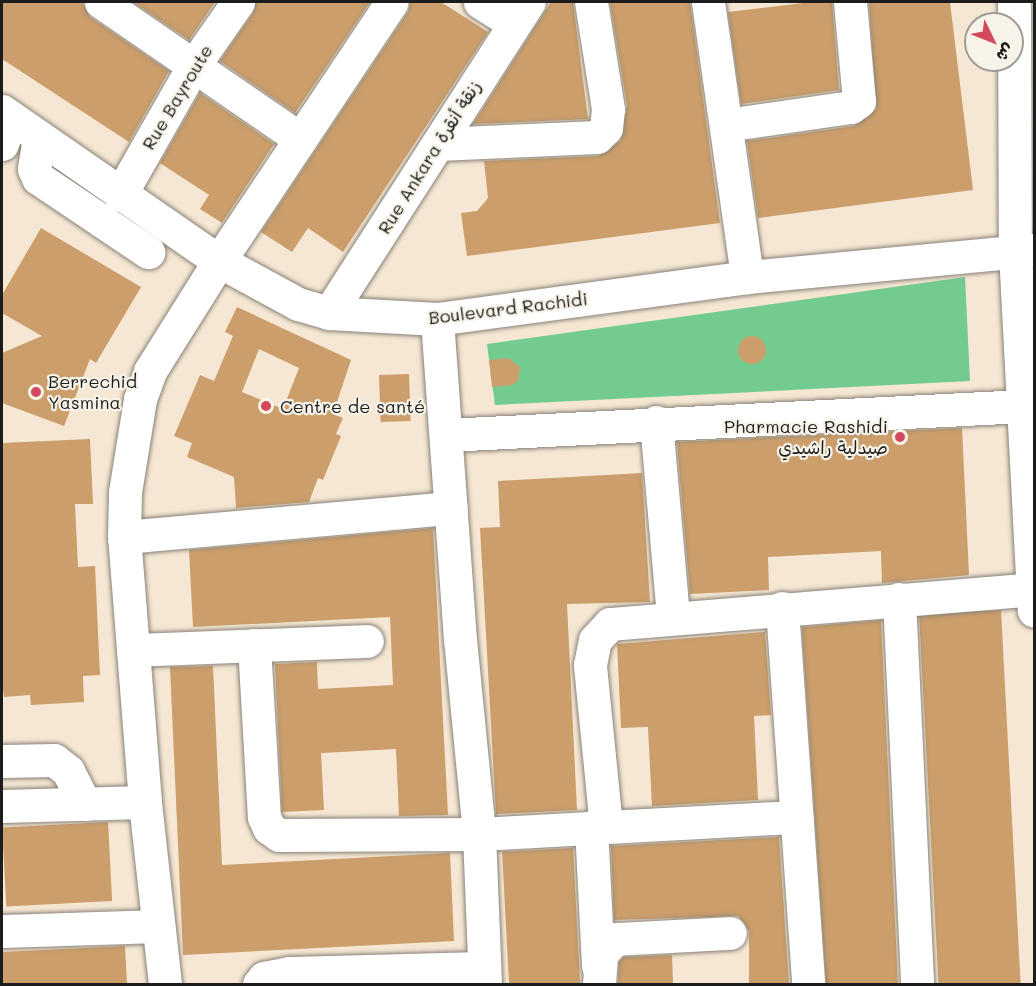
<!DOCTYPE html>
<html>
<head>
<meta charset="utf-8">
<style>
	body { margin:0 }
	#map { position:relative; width:1036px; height:986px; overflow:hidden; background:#f5e7d3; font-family:Mali,"Playpen Sans Arabic",sans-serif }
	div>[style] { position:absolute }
	.green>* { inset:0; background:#74cb90 }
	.building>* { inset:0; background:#cb9e6b; transform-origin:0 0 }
	.round { border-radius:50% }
	.roads { filter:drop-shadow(0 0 2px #888278) drop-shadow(0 0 2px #888278) }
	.minor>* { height:33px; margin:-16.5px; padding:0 16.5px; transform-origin:16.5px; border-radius:16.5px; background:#fff }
	.dots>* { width:16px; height:16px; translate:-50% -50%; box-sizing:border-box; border:3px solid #f7f3e8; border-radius:50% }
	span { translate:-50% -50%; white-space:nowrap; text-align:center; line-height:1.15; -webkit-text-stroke:4.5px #f7f3e8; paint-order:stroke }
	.street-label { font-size:18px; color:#1c1c1c }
	.poi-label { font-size:18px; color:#1c1c1c }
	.left { translate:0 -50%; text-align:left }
	.right { translate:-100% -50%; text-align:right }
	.frame { position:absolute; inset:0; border:3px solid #1c1c1c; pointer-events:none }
	.north { position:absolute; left:964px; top:12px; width:60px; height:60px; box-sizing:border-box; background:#f7f3e8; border:2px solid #9f9d96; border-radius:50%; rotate:133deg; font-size:16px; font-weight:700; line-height:24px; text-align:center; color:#1c1c1c }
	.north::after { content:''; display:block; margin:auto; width:21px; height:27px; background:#d1495b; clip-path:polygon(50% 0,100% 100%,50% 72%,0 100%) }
</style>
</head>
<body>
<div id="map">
	<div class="green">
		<i style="clip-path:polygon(965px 277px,970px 381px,495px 405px,487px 344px)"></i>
	</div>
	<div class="building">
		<i style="clip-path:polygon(2px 2px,82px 2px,90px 17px,169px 71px,129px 142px,2px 59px)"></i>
		<i style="clip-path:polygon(133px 2px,215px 2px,189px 40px)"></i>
		<i style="clip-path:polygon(256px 2px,370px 2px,295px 113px,220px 61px,253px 13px)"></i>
		<i style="clip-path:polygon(410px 2px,441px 2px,488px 32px,343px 252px,308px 228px,292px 252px,261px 232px,408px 12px)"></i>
		<i style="clip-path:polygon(551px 2px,573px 2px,588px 119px,473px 124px)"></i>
		<i style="clip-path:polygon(610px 2px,690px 2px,720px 223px,467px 256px,461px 213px,477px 211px,488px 198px,484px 161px,598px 156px,620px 141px,627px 106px)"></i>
		<i style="clip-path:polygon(811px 2px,832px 2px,839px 90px,741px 104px,728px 12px)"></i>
		<i style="clip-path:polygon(869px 2px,950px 2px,973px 190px,758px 218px,747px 141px,854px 126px,876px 109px)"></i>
		<i style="clip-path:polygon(200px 93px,274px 144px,222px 223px,200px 209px,209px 195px,160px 163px)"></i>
		<i style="clip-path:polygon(41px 228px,141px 287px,96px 363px,90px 359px,64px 426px,2px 403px,2px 353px,42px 336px,2px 313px,2px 295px)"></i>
		<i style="clip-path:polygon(evenodd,237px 307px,351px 360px,333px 414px,343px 418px,336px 434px,341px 436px,323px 480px,318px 478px,309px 502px,236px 508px,234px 477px,187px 457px,192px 443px,174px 436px,200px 375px,214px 381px,233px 336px,225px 332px,237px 307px,259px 349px,299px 368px,283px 409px,242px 392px,259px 349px)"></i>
		<i class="round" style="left:738px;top:336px;width:28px;height:28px"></i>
		<i style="clip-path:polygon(508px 358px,520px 367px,518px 381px,512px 385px,492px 387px,489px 360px)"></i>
		<i style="left:409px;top:374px;width:47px;height:30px;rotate:88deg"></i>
		<i style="clip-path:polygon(962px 428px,969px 575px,882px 583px,881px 551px,768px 557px,769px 590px,690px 594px,677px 442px)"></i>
		<i style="clip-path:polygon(90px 439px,93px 504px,75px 504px,78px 567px,95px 566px,100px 675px,83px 676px,84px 702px,31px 705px,30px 695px,4px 697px,2px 680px,2px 443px)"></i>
		<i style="clip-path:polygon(642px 473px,650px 602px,567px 604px,577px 810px,496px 814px,480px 528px,500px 527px,498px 481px)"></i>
		<i style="clip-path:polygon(433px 528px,448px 815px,399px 816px,396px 749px,321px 753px,324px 810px,282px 812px,275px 664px,317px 662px,318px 689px,393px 685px,390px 617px,193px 627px,189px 550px)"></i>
		<i style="left:1001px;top:610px;width:374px;height:82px;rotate:87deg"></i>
		<i style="clip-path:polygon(881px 620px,898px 984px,826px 984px,802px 630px,803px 627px)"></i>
		<i style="clip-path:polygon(765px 632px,771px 715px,754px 716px,758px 800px,652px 806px,648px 727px,621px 728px,617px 644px)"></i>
		<i style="clip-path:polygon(213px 666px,222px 865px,450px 853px,454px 941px,183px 955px,170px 667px)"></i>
		<i style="left:108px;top:822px;width:79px;height:106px;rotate:87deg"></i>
		<i style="clip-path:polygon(779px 837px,789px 984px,749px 984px,749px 931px,738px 916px,614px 920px,611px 846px)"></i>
		<i style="left:573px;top:848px;width:136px;height:71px;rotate:87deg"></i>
		<i style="clip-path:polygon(125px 946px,127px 984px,2px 984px,2px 952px)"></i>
		<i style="clip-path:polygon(672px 955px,673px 984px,618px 984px,619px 962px,624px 957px)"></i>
	</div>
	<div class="roads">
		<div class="minor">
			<i style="left:101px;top:2px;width:242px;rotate:34.5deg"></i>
			<i style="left:480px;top:2px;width:40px;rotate:32deg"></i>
			<i style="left:708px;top:2px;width:278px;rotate:81.9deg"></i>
			<i style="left:1014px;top:2px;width:250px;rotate:89.8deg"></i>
			<i style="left:1015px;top:252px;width:359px;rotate:87deg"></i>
			<i style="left:2px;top:111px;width:264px;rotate:34.7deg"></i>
			<i style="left:219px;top:261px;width:90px;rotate:28.6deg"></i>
			<i style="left:298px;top:304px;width:32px;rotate:16deg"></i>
			<i style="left:329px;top:313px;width:108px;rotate:3.2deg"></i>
			<i style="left:437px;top:319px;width:313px;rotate:-7.7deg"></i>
			<i style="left:747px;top:277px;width:288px;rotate:-5.4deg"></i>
			<i style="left:726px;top:125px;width:126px;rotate:-8.2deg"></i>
			<i style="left:851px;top:107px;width:10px;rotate:-37deg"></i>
			<i style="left:859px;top:101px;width:99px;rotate:-95.2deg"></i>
			<i style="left:39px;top:137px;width:32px;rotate:99deg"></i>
			<i style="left:34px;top:169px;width:10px;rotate:66deg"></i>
			<i style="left:38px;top:178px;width:133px;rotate:33.9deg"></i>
			<i style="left:2px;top:144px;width:28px;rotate:-71deg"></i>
			<i style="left:438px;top:144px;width:159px;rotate:-2.5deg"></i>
			<i style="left:597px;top:137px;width:13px;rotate:-45deg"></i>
			<i style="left:606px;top:128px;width:19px;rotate:-84deg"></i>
			<i style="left:608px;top:109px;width:108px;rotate:-99deg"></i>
			<i style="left:120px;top:195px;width:150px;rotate:-60.4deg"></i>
			<i style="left:194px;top:65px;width:77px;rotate:-55.1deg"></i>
			<i style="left:329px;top:313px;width:370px;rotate:-57.3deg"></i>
			<i style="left:437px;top:319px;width:321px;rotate:85.9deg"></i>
			<i style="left:460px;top:639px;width:196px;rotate:84.4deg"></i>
			<i style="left:479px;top:834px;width:150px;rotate:87.7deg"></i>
			<i style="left:656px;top:422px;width:196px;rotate:85deg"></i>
			<i style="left:446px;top:435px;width:580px;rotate:-2.87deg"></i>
			<i style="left:124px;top:537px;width:328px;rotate:-5.1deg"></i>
			<i style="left:899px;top:599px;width:385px;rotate:87.3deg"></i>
			<i style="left:782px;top:608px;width:377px;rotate:86deg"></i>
			<i style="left:254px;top:645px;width:172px;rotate:86.7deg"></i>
			<i style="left:264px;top:817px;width:12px;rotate:66deg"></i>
			<i style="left:269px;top:828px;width:12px;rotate:35deg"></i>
			<i style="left:279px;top:835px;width:200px;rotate:-0.3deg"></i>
			<i style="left:479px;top:834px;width:318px;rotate:-3.1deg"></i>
			<i style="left:133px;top:650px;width:234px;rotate:-2.2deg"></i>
			<i style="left:2px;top:761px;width:52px;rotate:-1.1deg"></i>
			<i style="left:54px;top:760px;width:18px;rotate:38deg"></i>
			<i style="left:68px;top:771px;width:37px;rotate:63deg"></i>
			<i style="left:2px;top:806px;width:143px;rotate:-1.6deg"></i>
			<i style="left:606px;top:826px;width:162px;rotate:-95.7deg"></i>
			<i style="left:590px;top:665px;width:25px;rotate:-79deg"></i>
			<i style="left:595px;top:640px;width:22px;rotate:-47deg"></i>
			<i style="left:610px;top:624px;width:423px;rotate:-4.7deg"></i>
			<i style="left:591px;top:827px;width:139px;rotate:87.1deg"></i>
			<i style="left:2px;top:931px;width:156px;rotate:-1.8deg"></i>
			<i style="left:165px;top:984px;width:183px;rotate:-96.3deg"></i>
			<i style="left:145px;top:802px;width:266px;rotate:-94.5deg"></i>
			<i style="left:124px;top:537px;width:45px;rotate:-88.7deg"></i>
			<i style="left:125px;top:492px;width:94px;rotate:-80.8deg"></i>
			<i style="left:140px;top:399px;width:30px;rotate:-70deg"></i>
			<i style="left:150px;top:371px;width:130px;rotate:-57.9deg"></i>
			<i style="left:219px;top:261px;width:311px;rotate:-56.3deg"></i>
			<i style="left:259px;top:984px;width:8px;rotate:-50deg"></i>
			<i style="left:264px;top:978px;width:25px;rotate:-11deg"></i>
			<i style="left:289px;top:973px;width:195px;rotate:-1.5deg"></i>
			<i style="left:599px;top:984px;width:30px;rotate:-86deg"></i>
			<i style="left:601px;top:954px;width:21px;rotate:-47deg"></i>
			<i style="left:615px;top:939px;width:115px;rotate:-3deg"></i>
		</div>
	</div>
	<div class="dots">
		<i style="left:36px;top:392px;background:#d1495b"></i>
		<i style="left:266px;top:406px;background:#d1495b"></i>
		<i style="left:900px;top:437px;background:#d1495b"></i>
	</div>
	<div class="street-label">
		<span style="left:177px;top:97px;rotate:-59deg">Rue Bayroute</span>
		<span style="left:429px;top:157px;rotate:-58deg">Rue Ankara زنقة أنقرة</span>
		<span style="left:508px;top:308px;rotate:-7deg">Boulevard Rachidi</span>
	</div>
	<div class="poi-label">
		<span class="left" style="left:48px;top:392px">Berrechid<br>Yasmina</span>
		<span class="left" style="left:280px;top:406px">Centre de santé</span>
		<span class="right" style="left:888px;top:437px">Pharmacie Rashidi<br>صيدلية راشيدي</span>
	</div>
	<div class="frame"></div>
	<div class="north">ش</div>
</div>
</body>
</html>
